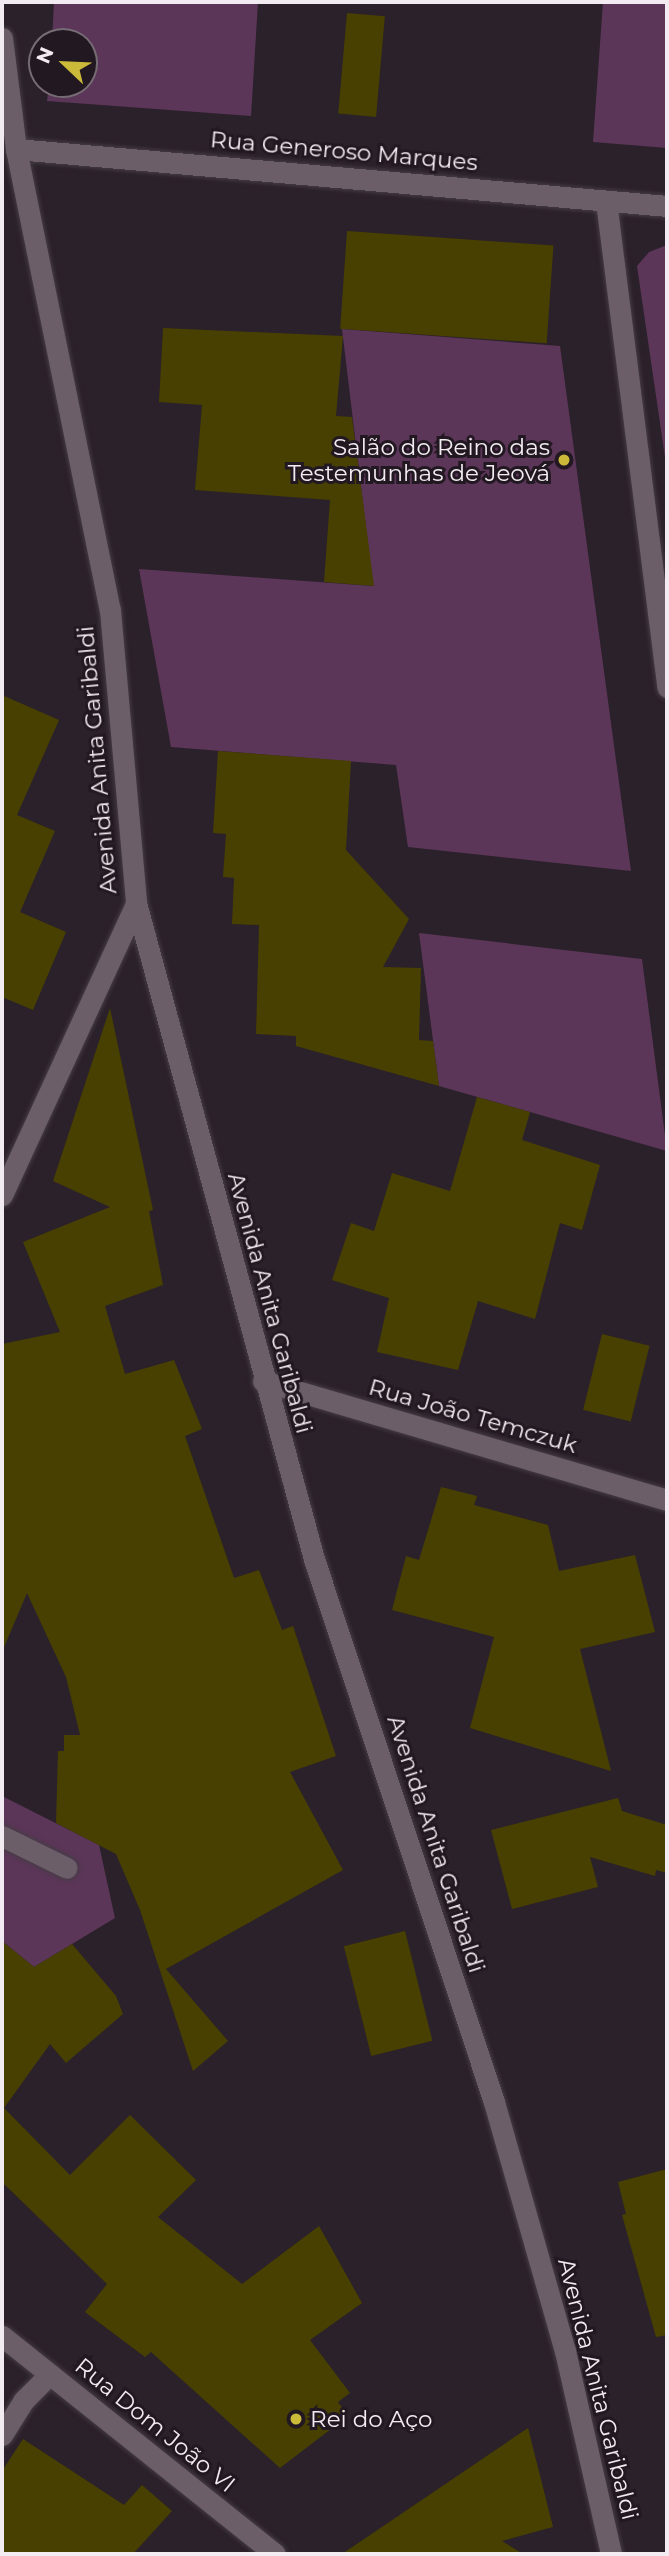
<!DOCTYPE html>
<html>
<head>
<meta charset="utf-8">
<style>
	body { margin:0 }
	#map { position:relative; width:669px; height:2556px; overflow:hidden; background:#2b212a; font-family:Montserrat,sans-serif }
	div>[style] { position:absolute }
	.green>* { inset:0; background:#5b3658 }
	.building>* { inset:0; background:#484000; transform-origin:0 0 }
	.roads { filter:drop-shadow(0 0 2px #453c44) drop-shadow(0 0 2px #453c44) }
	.lane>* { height:21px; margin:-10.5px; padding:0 10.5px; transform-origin:10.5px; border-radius:10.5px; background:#6b5e69 }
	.street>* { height:21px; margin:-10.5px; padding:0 10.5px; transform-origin:10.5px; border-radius:10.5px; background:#6b5e69 }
	.secondary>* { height:21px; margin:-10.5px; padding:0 10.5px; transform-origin:10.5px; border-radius:10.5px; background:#6b5e69 }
	.dots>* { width:19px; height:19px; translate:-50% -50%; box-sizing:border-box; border:4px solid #221821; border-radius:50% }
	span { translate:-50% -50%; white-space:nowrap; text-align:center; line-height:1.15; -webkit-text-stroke:6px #221821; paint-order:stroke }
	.street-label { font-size:23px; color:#f2ebf1 }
	.poi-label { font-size:23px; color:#f2ebf1 }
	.right { translate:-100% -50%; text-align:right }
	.left { translate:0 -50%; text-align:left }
	.frame { position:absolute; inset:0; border:4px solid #f2ebf1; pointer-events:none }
	.north { position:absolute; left:28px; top:28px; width:70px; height:70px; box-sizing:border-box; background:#221821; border:2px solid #756c74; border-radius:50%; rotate:293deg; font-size:19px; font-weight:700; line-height:28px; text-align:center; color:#f2ebf1 }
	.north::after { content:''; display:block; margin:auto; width:24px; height:32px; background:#cbba39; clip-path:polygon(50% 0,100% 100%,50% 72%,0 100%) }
</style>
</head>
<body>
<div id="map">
	<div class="green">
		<i style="clip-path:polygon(54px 2px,258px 2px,251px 116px,47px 101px,49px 84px,84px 84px,84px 42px,52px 42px)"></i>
		<i style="clip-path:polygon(603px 2px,667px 2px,667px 148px,593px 142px)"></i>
		<i style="clip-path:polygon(667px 245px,667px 471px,637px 266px,649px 252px)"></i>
		<i style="clip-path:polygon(342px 329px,560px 346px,631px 871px,408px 847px,396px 765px,171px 747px,139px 569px,373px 586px)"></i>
		<i style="clip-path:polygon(419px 933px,642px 959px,667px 1151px,439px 1086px)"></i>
		<i style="clip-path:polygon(2px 1796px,99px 1845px,115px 1918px,34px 1967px,2px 1941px)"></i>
	</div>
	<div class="building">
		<i style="left:347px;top:13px;width:38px;height:101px;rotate:5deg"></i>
		<i style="left:347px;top:231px;width:207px;height:98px;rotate:4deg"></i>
		<i style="clip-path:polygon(163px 328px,343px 336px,336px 416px,352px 417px,374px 586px,324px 582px,330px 500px,195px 490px,202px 405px,159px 402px)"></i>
		<i style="clip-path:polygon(2px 695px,59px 720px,17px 815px,55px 831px,20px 912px,66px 932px,33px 1010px,2px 997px)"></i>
		<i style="clip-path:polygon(218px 751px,351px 761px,346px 850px,409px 919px,383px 967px,421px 968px,419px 1040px,433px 1041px,439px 1086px,296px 1046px,296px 1036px,256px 1034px,259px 925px,232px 924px,234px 878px,223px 877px,226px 834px,213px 833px)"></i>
		<i style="clip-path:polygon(110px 1008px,153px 1210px,149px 1211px,163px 1285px,105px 1306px,125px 1374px,174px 1360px,202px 1429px,185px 1436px,234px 1578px,259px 1570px,282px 1630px,293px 1626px,336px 1756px,290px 1772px,343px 1870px,166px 1969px,228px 2041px,193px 2071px,140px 1910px,116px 1854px,56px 1823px,58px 1751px,64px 1751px,64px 1735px,80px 1735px,66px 1677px,27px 1593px,2px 1652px,2px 1344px,60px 1332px,23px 1242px,110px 1207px,53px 1181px)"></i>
		<i style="clip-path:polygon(477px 1097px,530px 1112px,522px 1140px,600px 1165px,582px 1230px,560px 1223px,535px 1319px,478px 1301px,458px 1370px,377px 1352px,389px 1298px,332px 1280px,351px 1223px,374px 1231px,392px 1173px,450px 1191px)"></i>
		<i style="left:602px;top:1334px;width:49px;height:78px;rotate:14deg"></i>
		<i style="clip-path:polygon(441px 1487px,477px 1496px,474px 1505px,548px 1525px,559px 1571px,635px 1555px,655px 1632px,580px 1649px,611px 1771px,470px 1728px,494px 1637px,392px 1610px,406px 1556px,419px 1560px)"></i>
		<i style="clip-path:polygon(618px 1798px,622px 1811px,667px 1825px,667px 1873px,656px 1870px,655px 1876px,590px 1857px,598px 1887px,512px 1909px,491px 1830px)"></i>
		<i style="left:405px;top:1931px;width:113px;height:63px;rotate:76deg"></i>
		<i style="clip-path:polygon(2px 1941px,34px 1967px,72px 1944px,116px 1996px,123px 2014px,66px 2063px,50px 2044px,4px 2108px,70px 2175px,130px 2115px,196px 2180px,158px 2217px,242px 2284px,319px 2226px,362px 2303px,310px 2340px,350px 2393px,338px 2402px,348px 2416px,280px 2468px,151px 2352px,145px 2357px,85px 2312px,107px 2284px,2px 2182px)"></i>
		<i style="clip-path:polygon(667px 2169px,667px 2335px,656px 2337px,622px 2215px,626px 2214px,618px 2182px)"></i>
		<i style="clip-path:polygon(528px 2428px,553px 2527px,502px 2541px,523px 2554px,342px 2554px)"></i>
		<i style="clip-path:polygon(23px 2439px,124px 2505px,142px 2485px,172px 2511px,133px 2554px,2px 2554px,2px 2471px)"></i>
	</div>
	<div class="roads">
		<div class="lane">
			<i style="left:2px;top:1836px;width:72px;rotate:26.2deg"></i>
			<i style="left:2px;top:2435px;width:40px;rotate:-58deg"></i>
			<i style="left:23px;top:2401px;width:38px;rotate:-45deg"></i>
		</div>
		<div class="street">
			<i style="left:16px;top:149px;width:653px;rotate:5deg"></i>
			<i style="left:606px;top:201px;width:490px;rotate:82.8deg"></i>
			<i style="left:2px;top:1195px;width:321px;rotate:-65.3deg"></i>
			<i style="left:263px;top:1381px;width:421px;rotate:16.4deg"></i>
		</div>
		<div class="secondary">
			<i style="left:2px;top:38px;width:112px;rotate:82.8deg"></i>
			<i style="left:16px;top:149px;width:470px;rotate:78.5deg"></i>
			<i style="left:110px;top:610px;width:294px;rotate:84.9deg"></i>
			<i style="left:136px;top:903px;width:680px;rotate:74.82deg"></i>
			<i style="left:314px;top:1559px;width:572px;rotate:71.66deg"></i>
			<i style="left:494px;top:2102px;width:259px;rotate:74.1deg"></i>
			<i style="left:565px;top:2351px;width:208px;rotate:77.2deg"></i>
			<i style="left:2px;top:2336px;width:349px;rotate:38.6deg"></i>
		</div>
	</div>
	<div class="dots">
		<i style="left:564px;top:460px;background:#cbba39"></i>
		<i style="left:296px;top:2419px;background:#cbba39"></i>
	</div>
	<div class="street-label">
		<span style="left:344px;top:151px;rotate:5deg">Rua Generoso Marques</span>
		<span style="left:97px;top:760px;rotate:-95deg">Avenida Anita Garibaldi</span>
		<span style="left:270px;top:1303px;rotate:75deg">Avenida Anita Garibaldi</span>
		<span style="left:473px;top:1416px;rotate:16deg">Rua João Temczuk</span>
		<span style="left:436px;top:1844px;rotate:72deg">Avenida Anita Garibaldi</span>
		<span style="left:598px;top:2389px;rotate:76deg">Avenida Anita Garibaldi</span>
		<span style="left:155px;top:2425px;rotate:39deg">Rua Dom João VI</span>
	</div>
	<div class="poi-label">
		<span class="right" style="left:550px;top:460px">Salão do Reino das<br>Testemunhas de Jeová</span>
		<span class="left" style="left:310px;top:2419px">Rei do Aço</span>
	</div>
	<div class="frame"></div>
	<div class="north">N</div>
</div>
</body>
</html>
